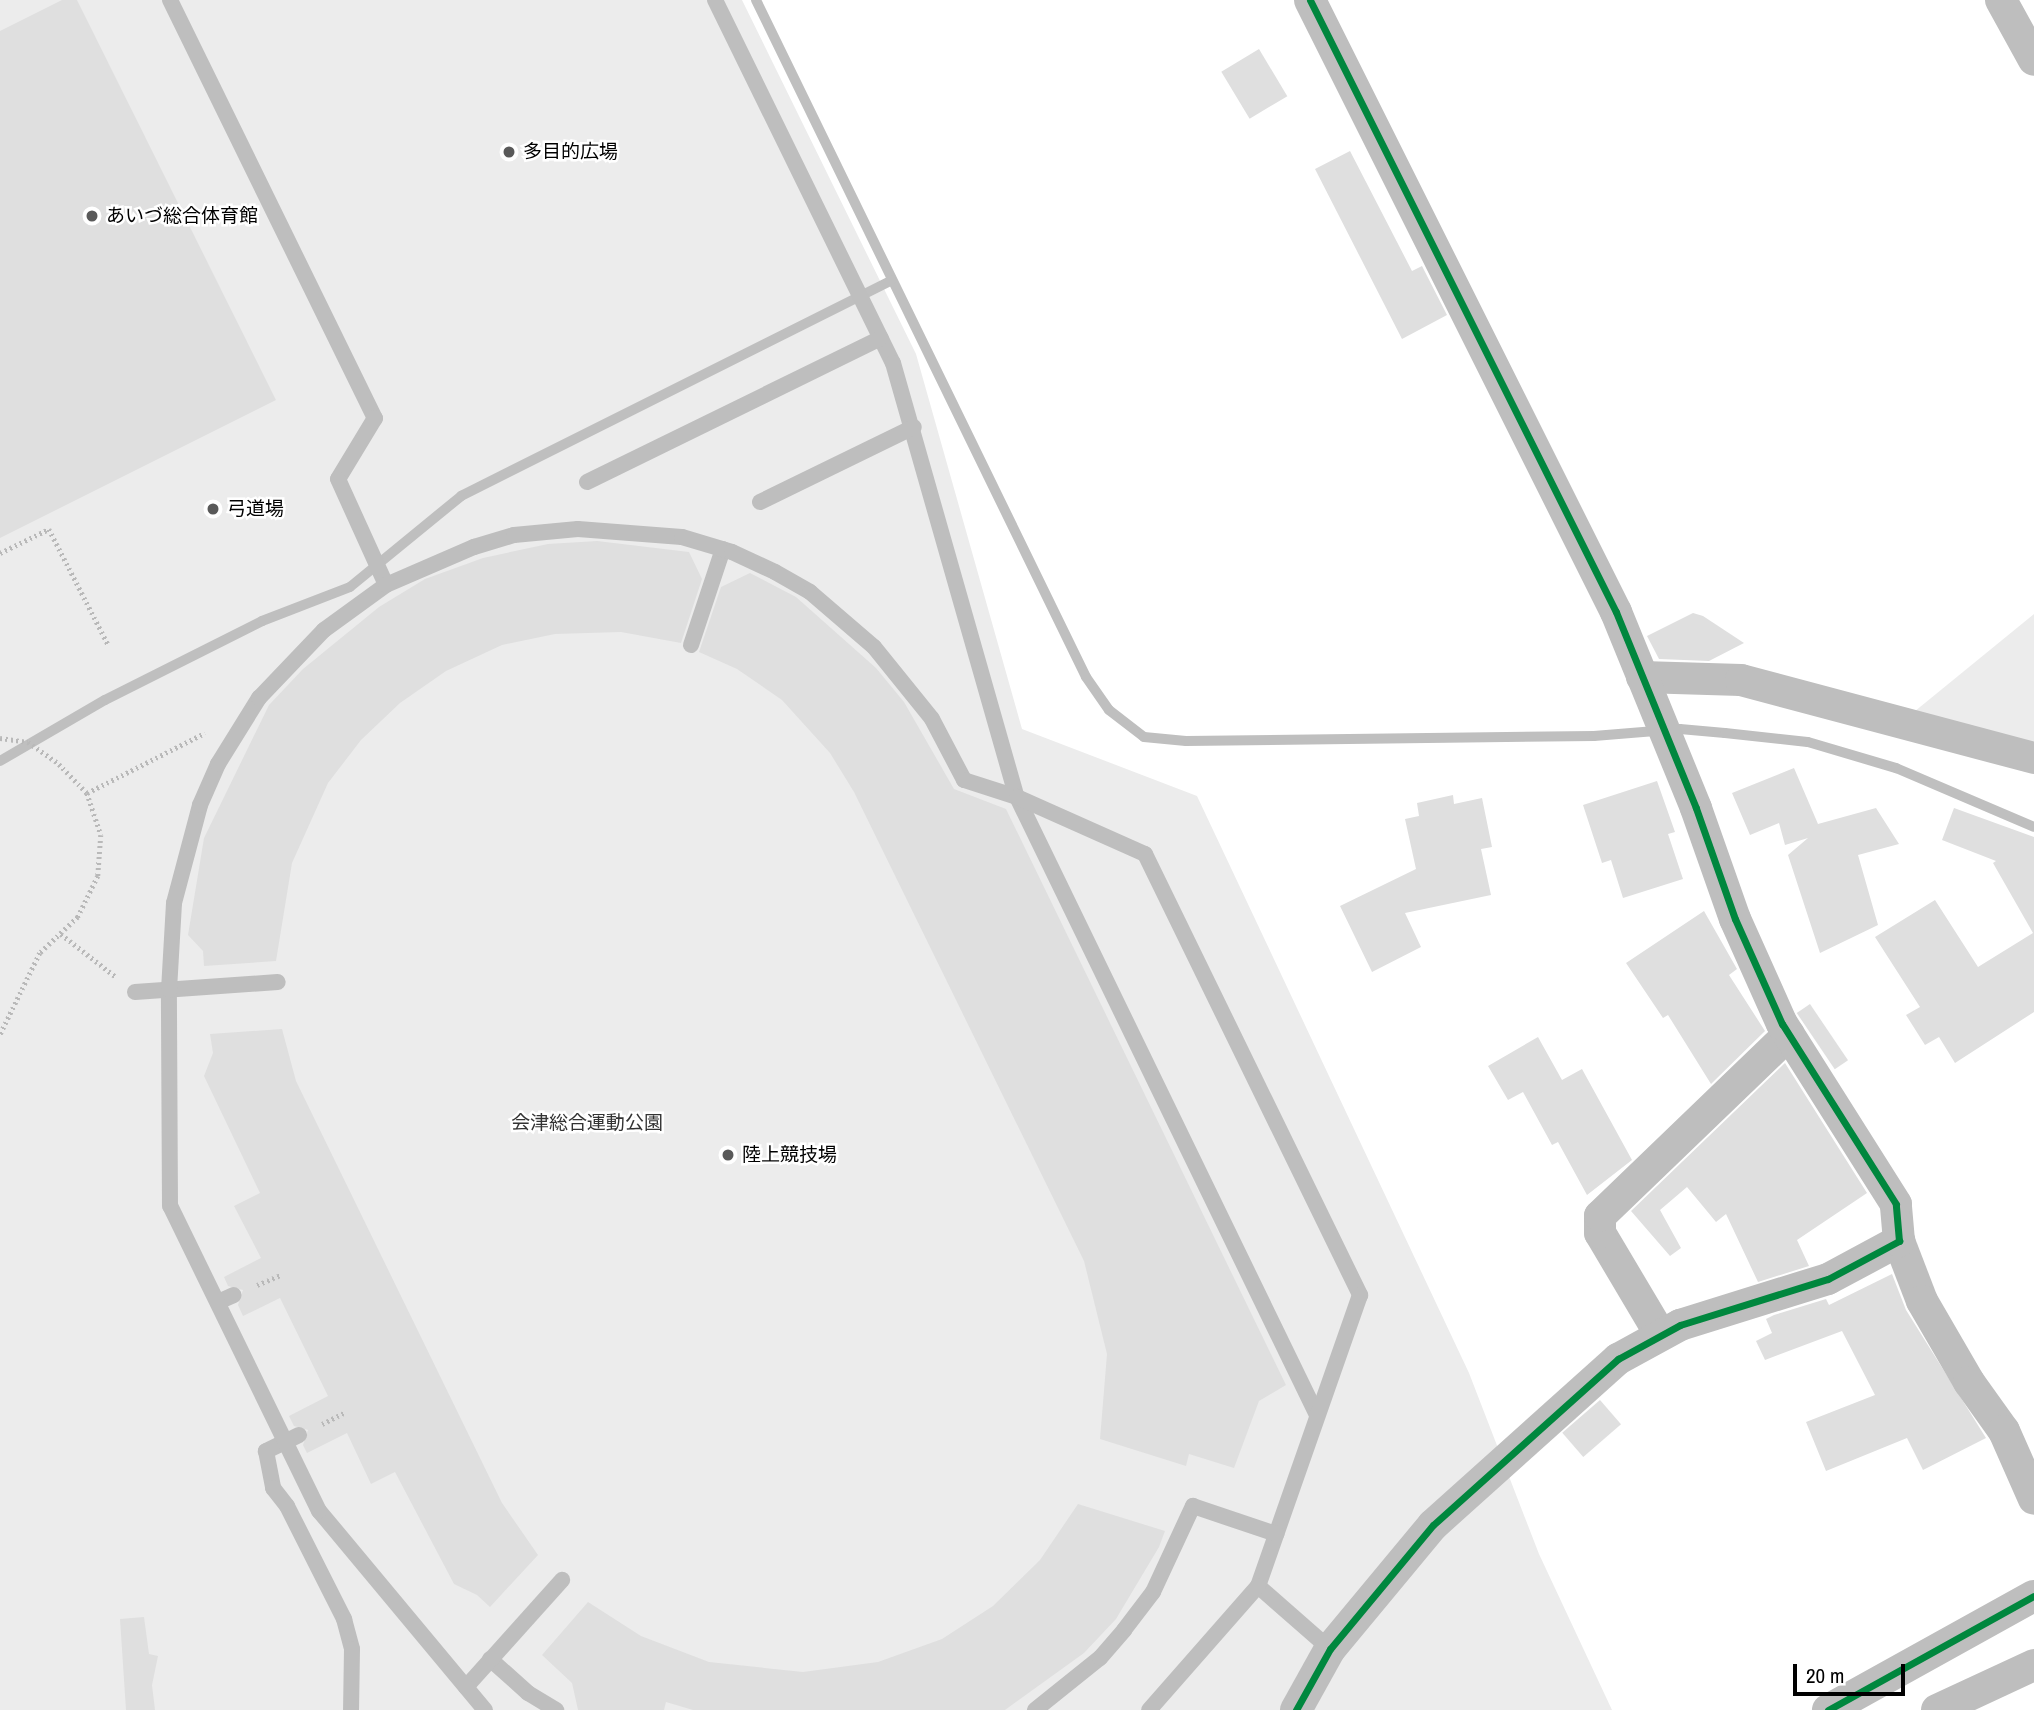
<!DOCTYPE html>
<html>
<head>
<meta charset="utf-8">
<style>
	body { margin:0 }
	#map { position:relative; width:2034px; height:1710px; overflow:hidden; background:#fff; font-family:"Archivo Narrow","Noto Sans JP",sans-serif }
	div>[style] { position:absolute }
	.green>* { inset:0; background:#ececec }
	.stream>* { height:10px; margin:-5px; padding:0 5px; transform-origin:5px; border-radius:5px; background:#bfbfbf }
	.building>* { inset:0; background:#dfdfdf; transform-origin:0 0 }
	.path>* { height:4.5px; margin-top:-2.25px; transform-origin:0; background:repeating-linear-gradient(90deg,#b9b9b9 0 2px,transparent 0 5.5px) }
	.lane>* { height:16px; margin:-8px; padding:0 8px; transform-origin:8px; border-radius:8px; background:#bebebe }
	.street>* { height:32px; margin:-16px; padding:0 16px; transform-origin:16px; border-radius:16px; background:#bebebe }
	.cycleway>* { height:7px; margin:-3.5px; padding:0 3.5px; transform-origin:3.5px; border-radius:3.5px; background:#00873e }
	.dots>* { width:19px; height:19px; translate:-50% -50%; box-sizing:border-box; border:4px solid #fff; border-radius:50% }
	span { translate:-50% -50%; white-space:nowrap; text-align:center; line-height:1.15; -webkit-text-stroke:5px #fff; paint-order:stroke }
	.poi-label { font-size:19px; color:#000 }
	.left { translate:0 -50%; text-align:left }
	.park-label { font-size:19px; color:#333 }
	.scale { position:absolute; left:1793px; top:1664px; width:112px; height:32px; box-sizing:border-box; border:4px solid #000; border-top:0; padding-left:9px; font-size:21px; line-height:24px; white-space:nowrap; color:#000; -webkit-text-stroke:5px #fff; paint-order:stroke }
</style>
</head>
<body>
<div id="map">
	<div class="green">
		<i style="clip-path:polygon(0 0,742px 0,916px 354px,1022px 729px,1197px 796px,1469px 1373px,1539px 1554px,1612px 1710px,0 1710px)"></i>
		<i style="clip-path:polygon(2034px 614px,2034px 748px,1909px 716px)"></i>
	</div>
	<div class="stream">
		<i style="left:756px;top:0;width:753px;rotate:64.01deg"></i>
		<i style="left:1086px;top:677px;width:40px;rotate:55.1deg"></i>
		<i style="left:1109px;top:710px;width:44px;rotate:37.6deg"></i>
		<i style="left:1144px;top:737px;width:42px;rotate:5.4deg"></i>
		<i style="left:1186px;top:741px;width:408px;rotate:-0.7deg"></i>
		<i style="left:1594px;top:736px;width:86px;rotate:-4.7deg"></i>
		<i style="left:1680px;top:729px;width:45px;rotate:5.1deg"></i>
		<i style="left:1725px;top:733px;width:83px;rotate:6.2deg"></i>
		<i style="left:1808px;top:742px;width:92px;rotate:16.5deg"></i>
		<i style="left:1896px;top:768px;width:150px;rotate:23.1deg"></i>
		<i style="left:0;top:761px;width:121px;rotate:-30.2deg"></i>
		<i style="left:105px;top:700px;width:176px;rotate:-26.7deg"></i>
		<i style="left:262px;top:621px;width:94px;rotate:-21.1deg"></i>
		<i style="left:350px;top:587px;width:144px;rotate:-39.3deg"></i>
		<i style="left:461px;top:496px;width:481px;rotate:-26.6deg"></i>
	</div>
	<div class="building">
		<i style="clip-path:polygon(62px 0,77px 0,276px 400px,0 538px,0 31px)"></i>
		<i style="left:1259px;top:49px;width:55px;height:44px;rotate:59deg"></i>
		<i style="clip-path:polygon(1350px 151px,1412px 271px,1422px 266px,1447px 315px,1402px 339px,1315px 169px)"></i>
		<i style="clip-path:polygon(597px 541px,689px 552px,702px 579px,681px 643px,621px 632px,555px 634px,502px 645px,446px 671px,400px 703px,361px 740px,328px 783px,292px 863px,276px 961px,204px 966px,203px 951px,188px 935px,204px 838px,269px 705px,303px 669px,379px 607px,425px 579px,483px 558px,548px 544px)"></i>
		<i style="clip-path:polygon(750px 573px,796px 597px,876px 668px,904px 702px,954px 789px,1006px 809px,1286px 1385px,1259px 1401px,1234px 1468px,1189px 1454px,1186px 1466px,1100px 1439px,1107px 1354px,1084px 1261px,854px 792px,830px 753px,782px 700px,737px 669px,699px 652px,721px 587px)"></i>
		<i style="clip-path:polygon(1693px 613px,1703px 616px,1744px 643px,1709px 661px,1659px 659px,1647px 636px)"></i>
		<i style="clip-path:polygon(1794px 768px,1818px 824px,1876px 808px,1899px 844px,1858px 855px,1878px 925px,1820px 953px,1788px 855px,1808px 838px,1785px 845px,1779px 823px,1750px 835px,1732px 793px)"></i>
		<i style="clip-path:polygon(1657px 781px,1675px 832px,1668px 834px,1683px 879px,1623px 898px,1611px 860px,1602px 863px,1583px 805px)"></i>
		<i style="clip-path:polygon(1453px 795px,1454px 804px,1482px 798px,1492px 847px,1481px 849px,1491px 895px,1405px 913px,1421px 947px,1372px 972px,1340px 906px,1416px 869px,1405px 819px,1419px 816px,1417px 803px)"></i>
		<i style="clip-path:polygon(1954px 808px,2034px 837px,2034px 1012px,1955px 1063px,1939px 1037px,1925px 1045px,1906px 1015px,1920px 1007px,1875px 937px,1935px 900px,1978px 967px,2033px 933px,1993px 863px,1996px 861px,1942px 840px)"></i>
		<i style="clip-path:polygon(1704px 911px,1737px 969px,1729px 975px,1765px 1031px,1711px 1084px,1668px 1015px,1663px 1018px,1626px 963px)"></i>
		<i style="left:1810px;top:1004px;width:68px;height:16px;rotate:56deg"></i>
		<i style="clip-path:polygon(282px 1029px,296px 1081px,502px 1503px,538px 1555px,490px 1607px,477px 1595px,454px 1584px,395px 1472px,371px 1484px,347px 1433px,307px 1453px,303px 1445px,308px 1430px,294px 1426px,289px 1416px,328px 1396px,280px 1298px,243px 1316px,238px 1305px,243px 1290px,228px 1286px,224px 1277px,261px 1258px,234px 1206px,260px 1193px,204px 1076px,213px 1053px,210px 1034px)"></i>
		<i style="clip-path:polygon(1538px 1037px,1562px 1080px,1582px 1069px,1632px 1160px,1587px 1195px,1558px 1142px,1552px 1145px,1523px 1092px,1508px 1100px,1488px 1066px)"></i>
		<i style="clip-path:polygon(1785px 1063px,1867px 1193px,1797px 1240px,1809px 1266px,1758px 1282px,1726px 1214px,1716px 1222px,1687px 1187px,1660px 1210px,1681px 1248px,1670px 1256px,1631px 1211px)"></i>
		<i style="clip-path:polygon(1892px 1274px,1906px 1310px,1986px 1438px,1923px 1470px,1907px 1438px,1826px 1471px,1806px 1422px,1875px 1395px,1842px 1331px,1765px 1360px,1756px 1341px,1772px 1333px,1766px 1319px,1774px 1315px,1826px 1299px,1829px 1305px)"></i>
		<i style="left:1600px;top:1400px;width:32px;height:50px;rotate:49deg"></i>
		<i style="clip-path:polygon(1078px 1504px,1165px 1531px,1159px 1547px,1116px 1619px,1084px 1653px,1005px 1710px,693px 1710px,666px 1702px,664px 1710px,578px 1710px,572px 1683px,542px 1655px,588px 1602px,641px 1636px,709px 1662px,803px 1672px,878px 1662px,942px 1639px,993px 1606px,1040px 1560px)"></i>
		<i style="clip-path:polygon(144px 1617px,149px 1654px,158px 1656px,152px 1685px,155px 1710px,126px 1710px,120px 1619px)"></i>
	</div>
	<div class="path">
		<i style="left:0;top:553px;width:55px;rotate:-26.1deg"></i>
		<i style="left:49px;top:529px;width:131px;rotate:62.9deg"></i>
		<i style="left:0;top:738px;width:28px;rotate:8deg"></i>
		<i style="left:28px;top:742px;width:38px;rotate:35deg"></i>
		<i style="left:59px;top:764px;width:40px;rotate:46deg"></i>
		<i style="left:87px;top:793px;width:44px;rotate:71.6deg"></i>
		<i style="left:101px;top:835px;width:41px;rotate:94.2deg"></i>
		<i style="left:98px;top:876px;width:46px;rotate:116deg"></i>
		<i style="left:78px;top:917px;width:52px;rotate:136.5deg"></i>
		<i style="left:40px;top:953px;width:91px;rotate:116deg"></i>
		<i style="left:87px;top:793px;width:132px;rotate:-27deg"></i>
		<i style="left:61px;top:934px;width:70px;rotate:38deg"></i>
		<i style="left:257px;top:1285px;width:25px;rotate:-23deg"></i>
		<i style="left:322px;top:1424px;width:27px;rotate:-27deg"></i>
	</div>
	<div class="lane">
		<i style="left:170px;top:0;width:466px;rotate:63.9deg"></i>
		<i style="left:375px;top:418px;width:71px;rotate:121.2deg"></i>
		<i style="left:338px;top:479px;width:116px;rotate:65.6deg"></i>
		<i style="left:715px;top:0;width:404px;rotate:63.9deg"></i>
		<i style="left:893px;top:363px;width:451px;rotate:74.1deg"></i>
		<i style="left:1017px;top:797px;width:687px;rotate:64.11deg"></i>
		<i style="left:587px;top:482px;width:327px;rotate:-26.1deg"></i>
		<i style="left:760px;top:502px;width:171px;rotate:-26deg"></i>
		<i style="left:691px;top:645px;width:101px;rotate:-71.6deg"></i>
		<i style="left:135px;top:992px;width:143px;rotate:-4deg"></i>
		<i style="left:218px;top:1302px;width:17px;rotate:-24deg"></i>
		<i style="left:299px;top:1435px;width:37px;rotate:154deg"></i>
		<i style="left:266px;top:1451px;width:38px;rotate:79deg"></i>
		<i style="left:273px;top:1488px;width:23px;rotate:52deg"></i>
		<i style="left:287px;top:1506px;width:127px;rotate:63.2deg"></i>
		<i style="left:344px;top:1619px;width:31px;rotate:75deg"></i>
		<i style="left:352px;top:1649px;width:61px;rotate:90.9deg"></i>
		<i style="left:1258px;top:1586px;width:96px;rotate:41.2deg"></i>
		<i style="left:490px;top:1659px;width:51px;rotate:41.8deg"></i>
		<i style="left:528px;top:1693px;width:33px;rotate:31deg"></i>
		<i style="left:466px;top:1687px;width:144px;rotate:-48.1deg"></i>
		<i style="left:485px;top:1710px;width:259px;rotate:-129.8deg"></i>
		<i style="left:319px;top:1511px;width:339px;rotate:-116deg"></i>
		<i style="left:170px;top:1206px;width:216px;rotate:-90.3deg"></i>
		<i style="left:169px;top:990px;width:87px;rotate:-86.7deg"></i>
		<i style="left:174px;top:903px;width:101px;rotate:-75.1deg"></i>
		<i style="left:200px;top:805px;width:45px;rotate:-66.3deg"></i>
		<i style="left:218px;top:764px;width:78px;rotate:-58.2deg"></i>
		<i style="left:259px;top:698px;width:94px;rotate:-46.3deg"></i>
		<i style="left:324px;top:630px;width:77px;rotate:-36deg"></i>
		<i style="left:386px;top:585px;width:96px;rotate:-23.4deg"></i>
		<i style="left:474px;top:547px;width:42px;rotate:-16.7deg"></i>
		<i style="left:514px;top:535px;width:64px;rotate:-5.4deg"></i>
		<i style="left:578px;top:529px;width:104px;rotate:4.4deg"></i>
		<i style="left:682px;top:537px;width:52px;rotate:16.7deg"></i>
		<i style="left:732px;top:552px;width:47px;rotate:24.9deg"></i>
		<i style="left:775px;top:572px;width:40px;rotate:29.7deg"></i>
		<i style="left:810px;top:592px;width:84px;rotate:40.7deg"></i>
		<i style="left:874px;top:647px;width:92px;rotate:51.1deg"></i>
		<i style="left:932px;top:719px;width:69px;rotate:62.3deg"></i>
		<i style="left:964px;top:780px;width:56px;rotate:17.8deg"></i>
		<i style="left:1017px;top:797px;width:140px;rotate:24deg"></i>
		<i style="left:1145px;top:854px;width:491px;rotate:64deg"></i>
		<i style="left:1360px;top:1295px;width:308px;rotate:109.3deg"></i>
		<i style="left:1258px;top:1586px;width:165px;rotate:131.3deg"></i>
		<i style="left:1035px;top:1710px;width:83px;rotate:-38.7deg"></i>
		<i style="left:1100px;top:1658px;width:37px;rotate:-49deg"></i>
		<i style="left:1124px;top:1630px;width:48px;rotate:-52.7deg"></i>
		<i style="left:1153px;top:1592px;width:95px;rotate:-65.1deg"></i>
		<i style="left:1193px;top:1506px;width:88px;rotate:18.6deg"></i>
	</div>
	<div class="street">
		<i style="left:2001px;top:0;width:68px;rotate:61.2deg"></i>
		<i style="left:1642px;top:677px;width:99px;rotate:1.7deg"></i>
		<i style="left:1741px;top:680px;width:303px;rotate:14.9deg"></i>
		<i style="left:1899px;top:1241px;width:64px;rotate:69deg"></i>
		<i style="left:1922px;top:1301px;width:94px;rotate:59.9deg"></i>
		<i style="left:1969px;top:1382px;width:60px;rotate:54.5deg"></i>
		<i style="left:2004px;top:1431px;width:74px;rotate:66.2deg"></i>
		<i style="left:1660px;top:1334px;width:117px;rotate:-120.7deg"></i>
		<i style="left:1600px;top:1233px;width:17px;rotate:-90deg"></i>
		<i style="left:1600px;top:1216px;width:262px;rotate:-43.9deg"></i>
		<i style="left:1296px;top:1710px;width:70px;rotate:-60.9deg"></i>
		<i style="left:1330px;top:1649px;width:161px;rotate:-50.3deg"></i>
		<i style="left:1433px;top:1525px;width:249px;rotate:-41.9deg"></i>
		<i style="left:1618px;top:1359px;width:71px;rotate:-28.7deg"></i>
		<i style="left:1680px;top:1325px;width:155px;rotate:-17.3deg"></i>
		<i style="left:1828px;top:1279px;width:81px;rotate:-28.2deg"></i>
		<i style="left:1899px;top:1241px;width:37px;rotate:-95deg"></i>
		<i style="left:1896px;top:1204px;width:213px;rotate:-122.3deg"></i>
		<i style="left:1782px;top:1024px;width:115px;rotate:-114.1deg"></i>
		<i style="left:1735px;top:919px;width:118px;rotate:-109.4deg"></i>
		<i style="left:1696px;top:808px;width:212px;rotate:-112.2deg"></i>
		<i style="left:1616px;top:612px;width:684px;rotate:-116.57deg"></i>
		<i style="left:1828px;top:1710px;width:235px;rotate:-29deg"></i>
		<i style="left:1937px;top:1710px;width:107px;rotate:-24.9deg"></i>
	</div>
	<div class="cycleway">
		<i style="left:1296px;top:1710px;width:70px;rotate:-60.9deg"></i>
		<i style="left:1330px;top:1649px;width:161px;rotate:-50.3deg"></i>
		<i style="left:1433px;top:1525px;width:249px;rotate:-41.9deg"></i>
		<i style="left:1618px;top:1359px;width:71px;rotate:-28.7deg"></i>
		<i style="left:1680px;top:1325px;width:155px;rotate:-17.3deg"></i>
		<i style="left:1828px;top:1279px;width:81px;rotate:-28.2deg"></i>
		<i style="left:1899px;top:1241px;width:37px;rotate:-95deg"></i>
		<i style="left:1896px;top:1204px;width:213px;rotate:-122.3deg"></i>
		<i style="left:1782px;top:1024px;width:115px;rotate:-114.1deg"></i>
		<i style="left:1735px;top:919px;width:118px;rotate:-109.4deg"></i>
		<i style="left:1696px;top:808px;width:212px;rotate:-112.2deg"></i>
		<i style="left:1616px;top:612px;width:684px;rotate:-116.57deg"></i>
		<i style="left:1828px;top:1710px;width:235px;rotate:-29deg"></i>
	</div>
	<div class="dots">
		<i style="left:509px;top:152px;background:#595959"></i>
		<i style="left:92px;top:216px;background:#595959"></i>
		<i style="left:213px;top:509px;background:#595959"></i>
		<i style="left:728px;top:1155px;background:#595959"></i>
	</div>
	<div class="poi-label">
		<span class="left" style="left:523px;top:152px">多目的広場</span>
		<span class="left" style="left:106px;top:216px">あいづ総合体育館</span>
		<span class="left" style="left:227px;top:509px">弓道場</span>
		<span class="left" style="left:742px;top:1155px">陸上競技場</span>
	</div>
	<div class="park-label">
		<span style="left:587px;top:1123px">会津総合運動公園</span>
	</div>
	<div class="scale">20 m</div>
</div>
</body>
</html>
